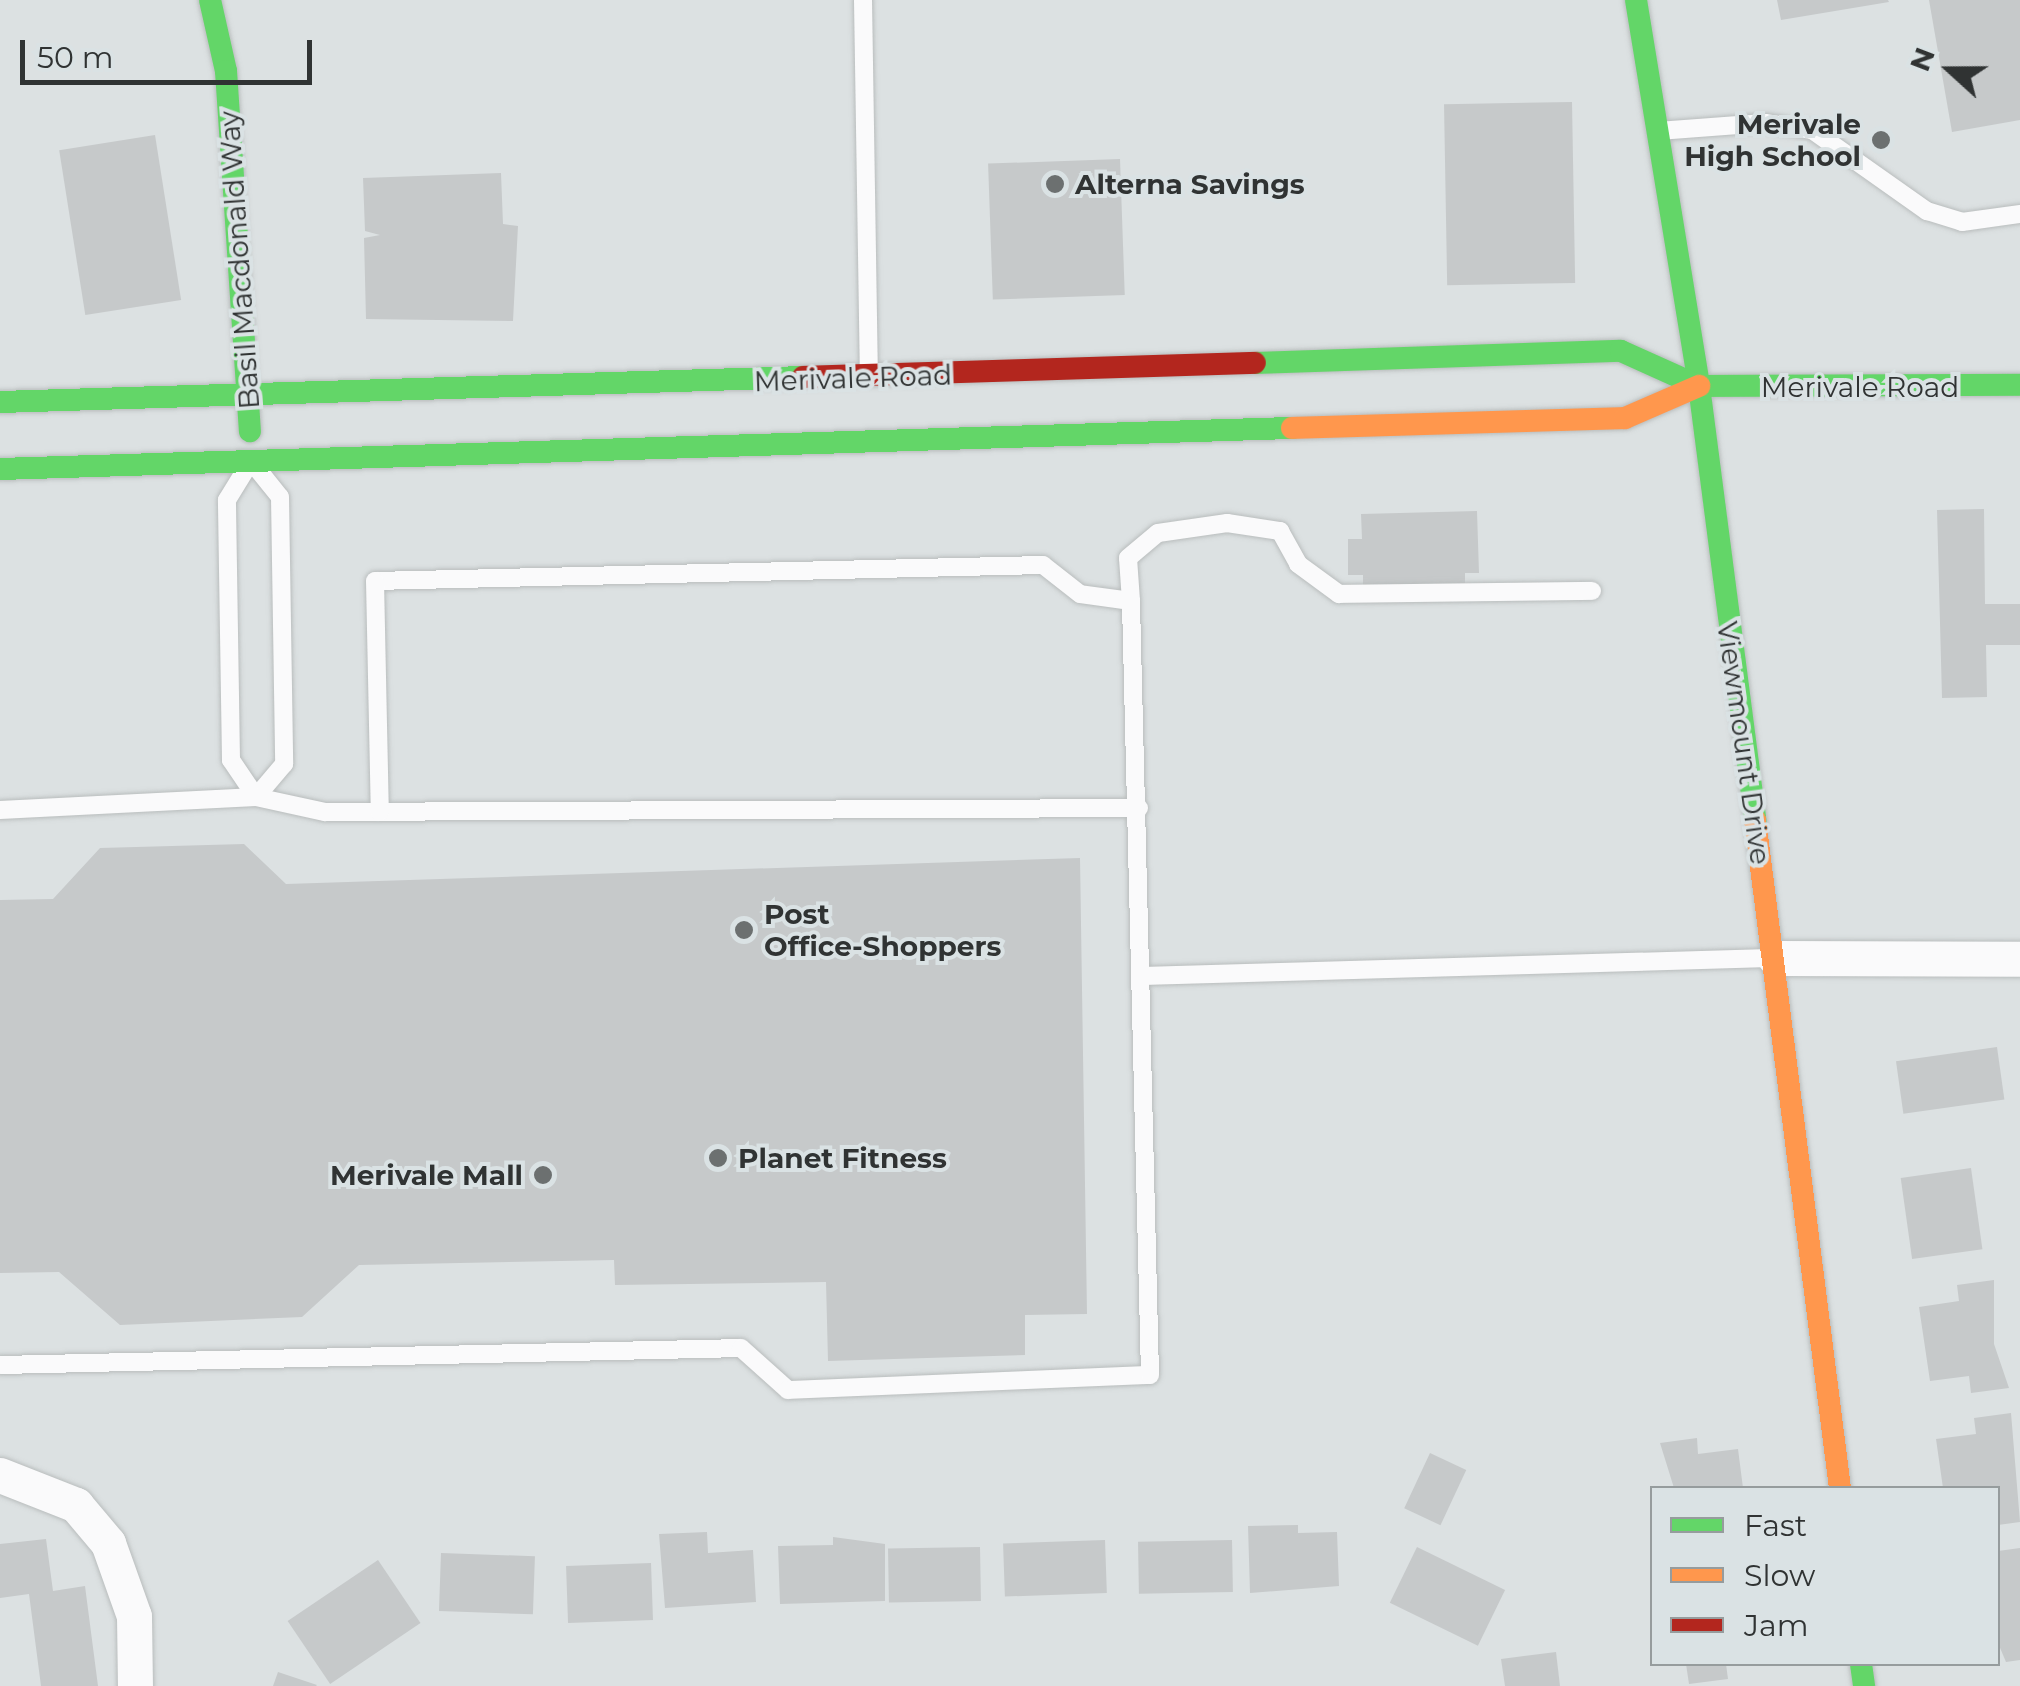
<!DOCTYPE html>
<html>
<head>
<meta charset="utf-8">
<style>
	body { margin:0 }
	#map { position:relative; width:2020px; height:1686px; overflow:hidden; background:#dce1e2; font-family:Montserrat,sans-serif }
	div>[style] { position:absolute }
	.building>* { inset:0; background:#c6c9ca; transform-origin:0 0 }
	.roads { filter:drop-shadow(0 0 2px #b9bdbd) drop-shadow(0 0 2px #b9bdbd) }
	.lane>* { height:18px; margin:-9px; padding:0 9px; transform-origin:9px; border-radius:9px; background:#fafafb }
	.street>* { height:35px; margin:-17.5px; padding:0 17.5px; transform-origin:17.5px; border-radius:17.5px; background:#fafafb }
	.fast>* { height:22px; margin:-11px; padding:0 11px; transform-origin:11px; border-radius:11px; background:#63d668 }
	.slow>* { height:22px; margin:-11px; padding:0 11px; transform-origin:11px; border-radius:11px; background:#ff974d }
	.jam>* { height:22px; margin:-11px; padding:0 11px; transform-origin:11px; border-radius:11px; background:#b3261e }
	.dots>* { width:28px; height:28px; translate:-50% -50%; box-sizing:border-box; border:5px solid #dae2e4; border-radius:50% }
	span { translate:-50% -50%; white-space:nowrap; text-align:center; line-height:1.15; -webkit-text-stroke:8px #dae2e4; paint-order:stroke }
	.poi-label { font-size:28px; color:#303333; font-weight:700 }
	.right { translate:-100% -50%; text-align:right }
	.left { translate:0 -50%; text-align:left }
	.street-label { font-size:28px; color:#303333 }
	.legend { position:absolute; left:1650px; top:1486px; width:350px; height:180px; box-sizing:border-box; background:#dae2e4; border:2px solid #969c9d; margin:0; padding:12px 18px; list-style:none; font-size:30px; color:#303333 }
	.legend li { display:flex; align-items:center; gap:20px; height:50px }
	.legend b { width:50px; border:2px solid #969c9d }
	.north { position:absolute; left:1900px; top:20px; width:100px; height:100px; -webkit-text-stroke:8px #dae2e4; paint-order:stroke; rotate:291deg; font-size:28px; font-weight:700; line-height:40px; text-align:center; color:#303333 }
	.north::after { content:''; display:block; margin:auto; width:35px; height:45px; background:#303333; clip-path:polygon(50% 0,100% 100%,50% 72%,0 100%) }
	.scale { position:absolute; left:20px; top:40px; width:292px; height:45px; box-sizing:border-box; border:5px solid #303333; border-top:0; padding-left:12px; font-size:30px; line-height:35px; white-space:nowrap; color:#303333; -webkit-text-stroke:8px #dae2e4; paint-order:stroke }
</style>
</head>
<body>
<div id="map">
	<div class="building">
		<i style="clip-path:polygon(1777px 0,1888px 0,1889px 2px,1781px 20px)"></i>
		<i style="clip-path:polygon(1929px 0,2020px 0,2020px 120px,1952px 132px)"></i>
		<i style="left:1572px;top:102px;width:181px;height:128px;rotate:89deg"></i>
		<i style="left:155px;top:135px;width:167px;height:97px;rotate:81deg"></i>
		<i style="left:1120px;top:159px;width:136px;height:132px;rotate:88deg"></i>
		<i style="clip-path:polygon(501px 173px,503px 224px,518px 226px,513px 321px,366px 319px,364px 238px,380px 235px,365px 231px,363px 178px)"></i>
		<i style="clip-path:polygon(1984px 509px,1985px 604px,2020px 604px,2020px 645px,1986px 645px,1987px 697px,1942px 698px,1937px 510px)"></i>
		<i style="clip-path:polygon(1477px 511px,1479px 573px,1465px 573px,1465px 583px,1363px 585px,1363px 575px,1348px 575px,1348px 539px,1362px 539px,1361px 514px)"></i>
		<i style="clip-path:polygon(244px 844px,286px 884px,1080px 858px,1087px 1314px,1025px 1315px,1025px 1355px,828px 1361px,826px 1282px,615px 1285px,614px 1260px,359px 1265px,302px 1317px,120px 1325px,59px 1272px,0 1273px,0 900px,53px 899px,100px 848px)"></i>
		<i style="left:1997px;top:1047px;width:53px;height:102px;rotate:82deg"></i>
		<i style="left:1971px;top:1168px;width:82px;height:71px;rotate:82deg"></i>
		<i style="clip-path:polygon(1994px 1280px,1994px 1344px,2009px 1388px,1971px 1393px,1969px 1376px,1930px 1381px,1919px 1307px,1959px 1301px,1957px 1285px)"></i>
		<i style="clip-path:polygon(2011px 1413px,2020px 1522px,1998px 1525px,1998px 1488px,1943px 1488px,1936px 1439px,1976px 1434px,1974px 1418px)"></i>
		<i style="clip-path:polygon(1697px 1438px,1698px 1454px,1738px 1449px,1743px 1488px,1674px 1488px,1660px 1443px)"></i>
		<i style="left:1430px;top:1453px;width:40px;height:61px;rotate:25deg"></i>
		<i style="clip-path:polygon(1298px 1525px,1298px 1533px,1337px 1532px,1339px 1586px,1250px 1593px,1248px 1526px)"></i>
		<i style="clip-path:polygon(707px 1532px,708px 1553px,753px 1550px,756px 1602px,665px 1608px,659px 1534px)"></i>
		<i style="clip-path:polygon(833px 1537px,885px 1544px,885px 1601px,780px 1604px,778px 1546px,833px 1545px)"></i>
		<i style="clip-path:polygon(46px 1539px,53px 1591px,85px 1586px,98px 1686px,41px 1686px,29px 1594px,0 1598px,0 1544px)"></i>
		<i style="left:1105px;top:1540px;width:53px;height:102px;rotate:88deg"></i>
		<i style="left:1232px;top:1540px;width:52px;height:94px;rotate:89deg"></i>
		<i style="left:980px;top:1547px;width:54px;height:92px;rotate:89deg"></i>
		<i style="left:1417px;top:1547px;width:98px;height:62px;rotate:26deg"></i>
		<i style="clip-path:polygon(2020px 1548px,2020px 1660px,2006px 1662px,1998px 1643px,1998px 1551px)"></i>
		<i style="left:441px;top:1553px;width:94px;height:58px;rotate:2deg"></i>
		<i style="left:378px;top:1560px;width:76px;height:109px;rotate:56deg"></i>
		<i style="left:651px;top:1563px;width:57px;height:85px;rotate:88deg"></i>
		<i style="clip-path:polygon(1556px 1652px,1560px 1686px,1505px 1686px,1501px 1659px)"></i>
		<i style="clip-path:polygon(1686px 1664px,1726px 1664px,1728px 1679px,1689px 1684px)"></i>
		<i style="clip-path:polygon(278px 1672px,317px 1685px,316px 1686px,273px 1686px)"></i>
	</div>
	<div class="roads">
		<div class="lane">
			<i style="left:863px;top:0;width:372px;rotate:89.1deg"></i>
			<i style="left:1658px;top:131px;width:107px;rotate:-4.3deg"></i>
			<i style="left:1765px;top:123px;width:48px;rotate:8.5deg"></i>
			<i style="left:1812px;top:130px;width:141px;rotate:35.2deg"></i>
			<i style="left:1927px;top:211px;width:37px;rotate:17deg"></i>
			<i style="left:1962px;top:222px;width:59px;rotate:-7.9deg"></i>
			<i style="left:251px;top:461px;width:46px;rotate:51.1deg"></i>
			<i style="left:280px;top:497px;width:267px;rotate:89.1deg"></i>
			<i style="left:284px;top:764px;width:43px;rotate:130.3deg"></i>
			<i style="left:256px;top:797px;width:45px;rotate:-124deg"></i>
			<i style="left:231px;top:760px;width:260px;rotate:-90.9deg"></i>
			<i style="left:227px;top:500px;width:46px;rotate:-58.4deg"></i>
			<i style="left:1131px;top:601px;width:43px;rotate:-94deg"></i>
			<i style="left:1128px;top:558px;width:39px;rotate:-40deg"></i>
			<i style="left:1158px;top:533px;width:70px;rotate:-8.2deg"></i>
			<i style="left:1227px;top:523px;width:54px;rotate:8.6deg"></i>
			<i style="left:1280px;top:531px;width:38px;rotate:61deg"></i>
			<i style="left:1298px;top:564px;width:51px;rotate:36.2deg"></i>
			<i style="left:1339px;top:594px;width:253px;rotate:-0.7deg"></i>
			<i style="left:0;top:810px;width:256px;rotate:-2.9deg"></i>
			<i style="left:256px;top:797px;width:71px;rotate:12.3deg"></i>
			<i style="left:325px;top:812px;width:814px;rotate:-0.28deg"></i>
			<i style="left:1142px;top:976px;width:628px;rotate:-1.64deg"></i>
			<i style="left:0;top:1365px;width:741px;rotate:-1.31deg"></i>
			<i style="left:741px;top:1348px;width:63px;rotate:41.8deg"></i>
			<i style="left:788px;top:1390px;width:362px;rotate:-2.4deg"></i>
			<i style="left:1150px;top:1375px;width:774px;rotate:-91.41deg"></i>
			<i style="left:1131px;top:601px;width:51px;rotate:-172.2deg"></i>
			<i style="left:1080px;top:594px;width:47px;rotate:-141.9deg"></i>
			<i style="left:1043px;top:565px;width:668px;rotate:178.63deg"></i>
			<i style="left:375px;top:581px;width:231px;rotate:88.8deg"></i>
		</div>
		<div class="street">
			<i style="left:1775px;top:958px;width:245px;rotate:0.2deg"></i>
			<i style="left:0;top:1475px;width:82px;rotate:21.5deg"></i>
			<i style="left:76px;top:1505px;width:50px;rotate:49.9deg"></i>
			<i style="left:108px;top:1543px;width:77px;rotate:70.4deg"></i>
			<i style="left:134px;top:1616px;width:70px;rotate:89.2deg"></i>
		</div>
		<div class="fast">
			<i style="left:210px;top:0;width:73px;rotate:77.3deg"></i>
			<i style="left:226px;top:71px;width:361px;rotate:86.2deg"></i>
			<i style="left:1636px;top:0;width:391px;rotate:80.7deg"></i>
			<i style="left:1699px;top:386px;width:438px;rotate:82.6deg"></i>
			<i style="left:1255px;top:363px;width:366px;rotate:-1.9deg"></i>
			<i style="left:1621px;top:351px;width:85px;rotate:24.2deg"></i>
			<i style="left:1699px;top:386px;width:321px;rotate:-0.2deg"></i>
			<i style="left:0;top:402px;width:803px;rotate:-1.78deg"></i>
			<i style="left:0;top:469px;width:1293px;rotate:-1.82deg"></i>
			<i style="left:1861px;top:1664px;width:22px;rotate:82deg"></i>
		</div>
		<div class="slow">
			<i style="left:1292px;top:428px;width:333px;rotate:-1.7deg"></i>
			<i style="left:1625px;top:418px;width:81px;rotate:-23.4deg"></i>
			<i style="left:1755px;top:820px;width:673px;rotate:82.75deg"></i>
		</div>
		<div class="jam">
			<i style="left:803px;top:377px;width:452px;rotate:-1.8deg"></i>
		</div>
	</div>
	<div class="dots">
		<i style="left:1881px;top:140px;background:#6c7070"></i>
		<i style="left:1055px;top:184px;background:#6c7070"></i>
		<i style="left:744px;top:930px;background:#6c7070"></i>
		<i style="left:718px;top:1158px;background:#6c7070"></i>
		<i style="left:543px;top:1175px;background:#6c7070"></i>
	</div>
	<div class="poi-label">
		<span class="right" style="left:1861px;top:140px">Merivale<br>High School</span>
		<span class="left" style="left:1075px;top:184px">Alterna Savings</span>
		<span class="left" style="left:764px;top:930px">Post<br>Office-Shoppers</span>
		<span class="left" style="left:738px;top:1158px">Planet Fitness</span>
		<span class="right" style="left:523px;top:1175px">Merivale Mall</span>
	</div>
	<div class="street-label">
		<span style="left:239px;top:260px;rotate:-94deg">Basil Macdonald Way</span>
		<span style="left:853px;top:378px;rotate:-2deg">Merivale Road</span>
		<span style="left:1860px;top:387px">Merivale Road</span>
		<span style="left:1744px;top:743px;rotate:82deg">Viewmount Drive</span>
	</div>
	<ul class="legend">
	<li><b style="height:12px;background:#63d668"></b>Fast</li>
	<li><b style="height:12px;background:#ff974d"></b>Slow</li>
	<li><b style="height:12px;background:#b3261e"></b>Jam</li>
	</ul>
	<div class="north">N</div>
	<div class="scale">50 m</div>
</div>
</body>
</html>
